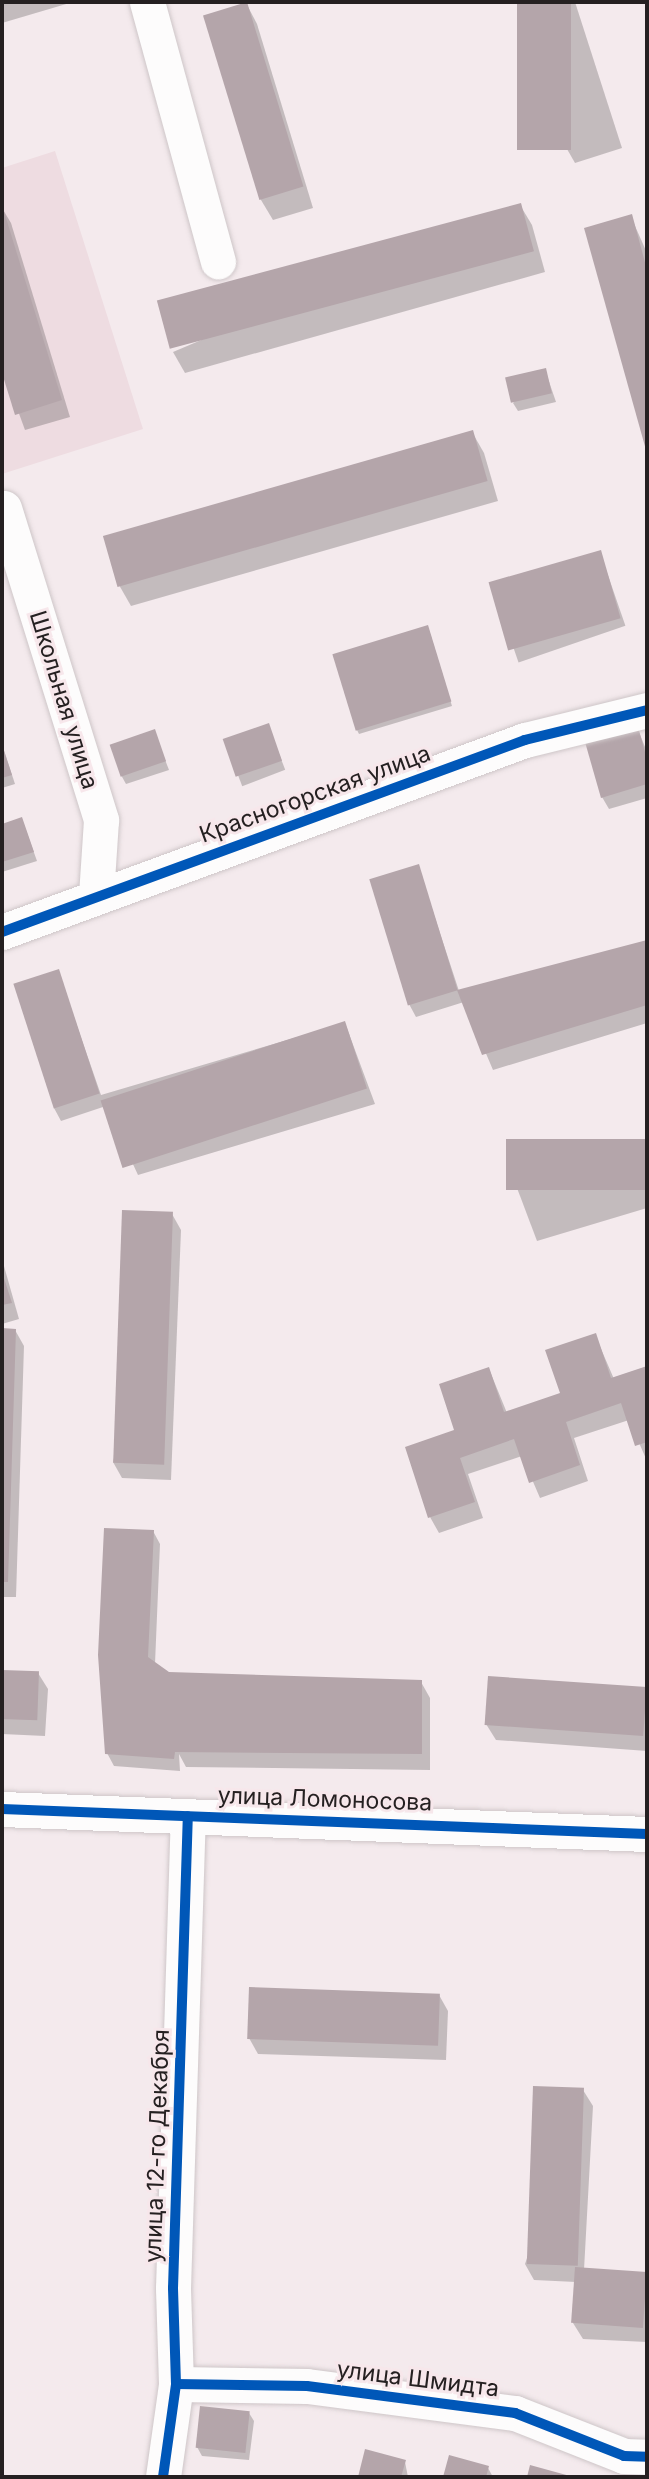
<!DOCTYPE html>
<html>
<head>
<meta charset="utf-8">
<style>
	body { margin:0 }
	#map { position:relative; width:649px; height:2479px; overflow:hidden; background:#f4eaed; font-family:Inter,sans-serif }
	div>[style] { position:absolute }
	.built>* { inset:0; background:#eedce1 }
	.shadow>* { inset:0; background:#0003; transform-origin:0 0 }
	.building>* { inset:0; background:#b4a5aa; transform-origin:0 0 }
	.roads { filter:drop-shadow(0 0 2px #cec6c8) drop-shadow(0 0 2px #cec6c8) }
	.minor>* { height:35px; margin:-17.5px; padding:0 17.5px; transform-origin:17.5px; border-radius:17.5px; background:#fdfcfc }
	.cycleway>* { height:10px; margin:-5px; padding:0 5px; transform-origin:5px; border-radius:5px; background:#0057b8 }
	span { translate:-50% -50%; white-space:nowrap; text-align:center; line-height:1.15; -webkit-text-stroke:6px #f7e7eb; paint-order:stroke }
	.street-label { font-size:23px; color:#252021 }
	.frame { position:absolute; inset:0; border:4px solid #252021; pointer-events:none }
</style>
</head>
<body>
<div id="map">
	<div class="built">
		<i style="clip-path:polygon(55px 151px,143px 429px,2px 474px,2px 168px)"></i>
	</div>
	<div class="shadow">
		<i style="clip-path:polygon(2px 2px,73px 2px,2px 23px)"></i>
		<i style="clip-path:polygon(519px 2px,575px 2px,622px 148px,575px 163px,563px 142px)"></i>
		<i style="clip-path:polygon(246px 3px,257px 24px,313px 208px,273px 220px,261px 200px,205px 16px)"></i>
		<i style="clip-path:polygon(520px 205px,532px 225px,545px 272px,185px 373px,173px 352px)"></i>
		<i style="clip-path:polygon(2px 208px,11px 223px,70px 417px,25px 430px,2px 367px)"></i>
		<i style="clip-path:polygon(631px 217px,647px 253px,647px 446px,586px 229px)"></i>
		<i style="clip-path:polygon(545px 370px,556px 402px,518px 411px,513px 403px)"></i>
		<i style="clip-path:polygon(472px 432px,484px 453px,498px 501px,131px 606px,119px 585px)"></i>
		<i style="left:600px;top:552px;width:78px;height:113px;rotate:71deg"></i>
		<i style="clip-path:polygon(429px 630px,452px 706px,359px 734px,357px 730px)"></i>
		<i style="clip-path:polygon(635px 722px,647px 752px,647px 798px,609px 809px,602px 797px)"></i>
		<i style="left:268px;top:725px;width:48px;height:46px;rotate:69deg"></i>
		<i style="clip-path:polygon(154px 731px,169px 770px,126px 784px,121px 775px)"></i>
		<i style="clip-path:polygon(2px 744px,15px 784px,2px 788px)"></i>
		<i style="clip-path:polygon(22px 819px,37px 861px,2px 872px,2px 825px)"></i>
		<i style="clip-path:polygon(418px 866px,459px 991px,647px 942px,647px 1023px,493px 1070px,464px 1002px,416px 1017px,409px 1004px)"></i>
		<i style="clip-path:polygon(58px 971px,101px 1095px,345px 1023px,375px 1104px,138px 1175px,106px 1106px,61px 1121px,54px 1108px)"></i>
		<i style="clip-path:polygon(647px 1141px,647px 1208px,537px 1241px,514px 1180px)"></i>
		<i style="clip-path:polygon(172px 1214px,181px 1230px,171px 1480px,122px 1478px,113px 1462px)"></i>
		<i style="clip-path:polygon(2px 1259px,19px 1319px,2px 1324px)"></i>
		<i style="clip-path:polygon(2px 1330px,15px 1330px,24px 1346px,16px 1597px,2px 1597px)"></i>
		<i style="clip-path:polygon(595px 1335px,614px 1379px,647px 1368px,647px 1461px,629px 1420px,574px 1438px,588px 1481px,540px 1498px,522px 1456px,468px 1474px,483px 1518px,439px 1533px,430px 1517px,456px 1431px,489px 1369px,507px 1413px,562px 1394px)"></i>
		<i style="clip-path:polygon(153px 1531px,160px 1544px,155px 1664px,169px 1674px,421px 1682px,430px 1698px,430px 1770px,186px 1767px,179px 1754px,180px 1771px,114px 1766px,107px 1753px)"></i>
		<i style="clip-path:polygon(2px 1671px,38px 1673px,48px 1689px,45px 1736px,2px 1734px)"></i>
		<i style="clip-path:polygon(489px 1678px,647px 1689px,647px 1751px,496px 1740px,486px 1724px)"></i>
		<i style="clip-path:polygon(439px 1995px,448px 2011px,446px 2060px,258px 2054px,249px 2038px)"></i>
		<i style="clip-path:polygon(583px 2090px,593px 2106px,584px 2270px,647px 2273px,647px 2342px,583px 2339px,573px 2323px,576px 2282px,534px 2280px,525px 2264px)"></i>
		<i style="clip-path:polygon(249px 2413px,254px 2421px,249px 2460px,202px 2456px,197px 2447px)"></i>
		<i style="clip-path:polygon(366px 2451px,405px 2462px,408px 2477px,360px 2477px)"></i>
		<i style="clip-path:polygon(450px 2457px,488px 2468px,493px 2477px,445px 2477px)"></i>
	</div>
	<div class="building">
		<i style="left:247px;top:2px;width:193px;height:46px;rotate:73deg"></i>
		<i style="left:517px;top:2px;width:54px;height:148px"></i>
		<i style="left:521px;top:203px;width:50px;height:377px;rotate:75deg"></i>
		<i style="clip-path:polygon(2px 205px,62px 400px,15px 415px,2px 373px)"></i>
		<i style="clip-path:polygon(632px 214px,647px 270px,646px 450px,584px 228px)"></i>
		<i style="left:546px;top:368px;width:26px;height:42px;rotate:77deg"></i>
		<i style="left:473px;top:430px;width:53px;height:385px;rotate:74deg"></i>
		<i style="left:601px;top:550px;width:71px;height:117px;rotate:74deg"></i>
		<i style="left:428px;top:625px;width:80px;height:100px;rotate:73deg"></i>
		<i style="clip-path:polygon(636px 720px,647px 759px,647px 784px,601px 798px,583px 735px)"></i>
		<i style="left:269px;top:723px;width:40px;height:49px;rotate:71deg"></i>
		<i style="left:155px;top:729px;width:34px;height:48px;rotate:71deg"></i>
		<i style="clip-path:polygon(2px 745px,12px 775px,2px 778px)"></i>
		<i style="clip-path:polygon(22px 817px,34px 852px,2px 862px,2px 824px)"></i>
		<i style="left:419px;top:864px;width:132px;height:52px;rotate:73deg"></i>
		<i style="clip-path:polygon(647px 940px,647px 1005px,482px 1055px,457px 990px)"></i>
		<i style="left:59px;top:969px;width:131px;height:48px;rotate:72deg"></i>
		<i style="left:345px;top:1021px;width:71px;height:257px;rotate:72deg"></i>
		<i style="left:647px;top:1139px;width:51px;height:141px;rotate:90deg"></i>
		<i style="left:122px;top:1210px;width:51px;height:253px;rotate:2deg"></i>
		<i style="clip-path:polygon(2px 1272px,12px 1303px,2px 1305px)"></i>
		<i style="clip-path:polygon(2px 1328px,16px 1329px,8px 1582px,2px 1582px)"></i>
		<i style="clip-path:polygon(596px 1333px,611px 1378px,647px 1366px,647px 1442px,635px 1446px,621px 1403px,566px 1422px,580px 1465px,529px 1483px,514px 1439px,460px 1458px,475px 1502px,428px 1518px,405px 1447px,454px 1430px,439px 1384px,489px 1367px,504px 1412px,560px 1393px,545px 1350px)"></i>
		<i style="clip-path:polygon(104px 1528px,154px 1530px,148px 1657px,169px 1672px,422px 1680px,422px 1754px,175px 1752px,174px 1759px,105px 1754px,98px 1655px)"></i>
		<i style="left:2px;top:1670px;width:37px;height:49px;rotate:2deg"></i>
		<i style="left:488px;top:1676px;width:159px;height:49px;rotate:4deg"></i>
		<i style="left:249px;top:1987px;width:191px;height:52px;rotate:2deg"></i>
		<i style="left:533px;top:2086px;width:51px;height:178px;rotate:2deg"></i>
		<i style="left:575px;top:2267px;width:72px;height:56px;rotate:4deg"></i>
		<i style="left:200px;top:2406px;width:50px;height:42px;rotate:6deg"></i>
		<i style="clip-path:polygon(365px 2449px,406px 2460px,401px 2477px,358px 2477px)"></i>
		<i style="clip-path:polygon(449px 2455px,489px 2466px,486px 2477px,443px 2477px)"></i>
		<i style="clip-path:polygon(530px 2465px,570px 2476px,570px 2477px,527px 2477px)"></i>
	</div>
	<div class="roads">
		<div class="minor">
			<i style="left:147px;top:2px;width:269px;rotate:74.7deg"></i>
			<i style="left:4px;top:508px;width:327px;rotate:72.7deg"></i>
			<i style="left:101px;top:820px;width:75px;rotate:93.8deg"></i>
			<i style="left:2px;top:932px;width:557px;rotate:-20.16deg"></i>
			<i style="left:525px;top:740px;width:126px;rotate:-13.8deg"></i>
			<i style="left:2px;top:1809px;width:645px;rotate:2.22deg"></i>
			<i style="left:176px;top:2384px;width:131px;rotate:0.9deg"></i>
			<i style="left:307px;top:2386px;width:210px;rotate:7.4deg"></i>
			<i style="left:515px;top:2413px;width:117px;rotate:21.5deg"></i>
			<i style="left:624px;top:2456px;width:23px;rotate:2deg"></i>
			<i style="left:163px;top:2477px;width:94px;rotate:-82deg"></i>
			<i style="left:176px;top:2384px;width:96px;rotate:-91.8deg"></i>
			<i style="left:173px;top:2288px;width:472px;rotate:-88.2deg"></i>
		</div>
	</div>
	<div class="cycleway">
		<i style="left:2px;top:932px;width:557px;rotate:-20.16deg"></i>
		<i style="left:525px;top:740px;width:126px;rotate:-13.8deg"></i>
		<i style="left:2px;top:1809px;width:645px;rotate:2.22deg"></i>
		<i style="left:176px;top:2384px;width:131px;rotate:0.9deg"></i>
		<i style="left:307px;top:2386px;width:210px;rotate:7.4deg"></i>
		<i style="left:515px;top:2413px;width:117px;rotate:21.5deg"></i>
		<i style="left:624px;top:2456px;width:23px;rotate:2deg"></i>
		<i style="left:163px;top:2477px;width:94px;rotate:-82deg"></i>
		<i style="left:176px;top:2384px;width:96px;rotate:-91.8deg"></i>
		<i style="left:173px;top:2288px;width:472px;rotate:-88.2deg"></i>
	</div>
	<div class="street-label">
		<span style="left:64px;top:700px;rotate:73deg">Школьная улица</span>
		<span style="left:315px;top:794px;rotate:-20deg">Красногорская улица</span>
		<span style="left:325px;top:1799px;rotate:2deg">улица Ломоносова</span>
		<span style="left:157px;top:2146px;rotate:-88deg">улица 12-го Декабря</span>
		<span style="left:418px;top:2379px;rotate:7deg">улица Шмидта</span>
	</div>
	<div class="frame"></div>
</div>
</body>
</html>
